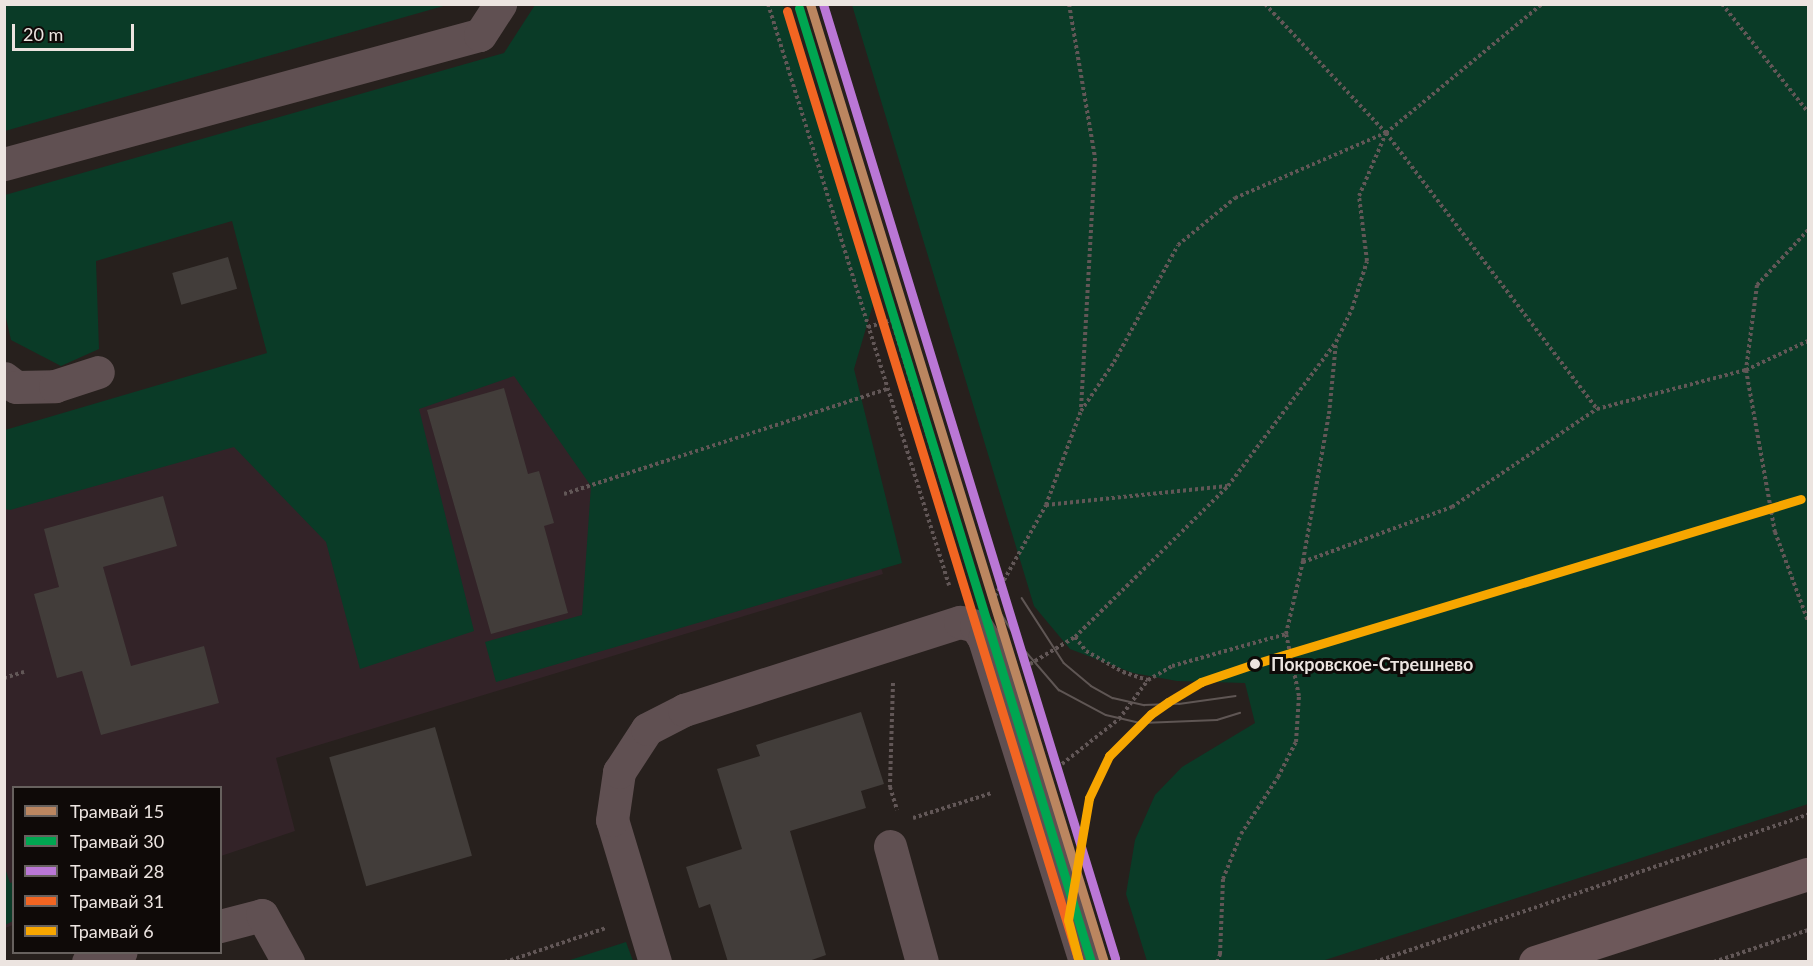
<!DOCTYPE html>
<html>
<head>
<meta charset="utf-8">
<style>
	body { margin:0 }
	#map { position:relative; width:1813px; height:966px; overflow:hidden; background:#27201d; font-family:Lato,sans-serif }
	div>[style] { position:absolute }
	.education>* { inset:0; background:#332328 }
	.green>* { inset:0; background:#0a3b27 }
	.building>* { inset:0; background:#423d3a; transform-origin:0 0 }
	.path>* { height:4px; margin-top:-2px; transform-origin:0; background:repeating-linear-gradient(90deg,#625757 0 3px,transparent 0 6px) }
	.minor>* { height:33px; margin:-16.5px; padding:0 16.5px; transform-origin:16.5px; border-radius:16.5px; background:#605052 }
	.major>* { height:33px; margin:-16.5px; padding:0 16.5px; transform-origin:16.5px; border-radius:16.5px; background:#6d585a }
	.tram>* { height:1.5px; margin:-0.75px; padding:0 0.75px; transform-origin:0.75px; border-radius:0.75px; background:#5f5654 }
	.tram-1>* { height:9px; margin:-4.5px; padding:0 4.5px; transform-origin:4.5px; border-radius:4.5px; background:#bb8660 }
	.tram-2>* { height:9px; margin:-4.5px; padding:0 4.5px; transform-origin:4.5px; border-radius:4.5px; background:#00a651 }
	.tram-3>* { height:9px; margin:-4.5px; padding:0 4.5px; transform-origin:4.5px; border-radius:4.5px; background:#ba77d6 }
	.tram-4>* { height:9px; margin:-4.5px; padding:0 4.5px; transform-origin:4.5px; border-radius:4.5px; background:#f26522 }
	.tram-5>* { height:9px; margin:-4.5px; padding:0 4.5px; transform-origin:4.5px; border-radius:4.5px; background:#f7a600 }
	.dots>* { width:16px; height:16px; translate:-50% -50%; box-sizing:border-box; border:3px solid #0f0a08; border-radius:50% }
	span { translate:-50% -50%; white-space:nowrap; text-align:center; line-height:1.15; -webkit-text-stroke:6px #0f0a08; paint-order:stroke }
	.stop-label { font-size:18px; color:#ece4e0; font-weight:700 }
	.left { translate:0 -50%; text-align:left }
	.frame { position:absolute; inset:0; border:6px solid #ece4e0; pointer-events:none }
	.legend { position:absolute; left:12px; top:786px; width:210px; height:168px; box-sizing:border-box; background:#0f0a08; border:2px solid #67615e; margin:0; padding:8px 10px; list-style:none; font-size:18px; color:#ece4e0 }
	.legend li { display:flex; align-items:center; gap:12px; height:30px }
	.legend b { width:30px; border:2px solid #67615e }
	.scale { position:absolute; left:12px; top:24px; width:122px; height:27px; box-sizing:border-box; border:3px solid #ece4e0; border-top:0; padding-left:8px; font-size:18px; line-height:21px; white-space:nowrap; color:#ece4e0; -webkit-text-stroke:4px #0f0a08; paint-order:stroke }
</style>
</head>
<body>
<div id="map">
	<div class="education">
		<i style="clip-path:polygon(781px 238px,883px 574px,276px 758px,295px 831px,221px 856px,220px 788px,14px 788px,13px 925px,5px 928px,4px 473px)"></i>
	</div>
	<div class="green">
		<i style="clip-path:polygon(5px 4px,447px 4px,447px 5px,5px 131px)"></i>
		<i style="clip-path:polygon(535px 5px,783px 5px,874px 301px,854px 369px,902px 563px,496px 682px,485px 642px,582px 615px,591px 486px,514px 376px,419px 409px,474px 631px,360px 669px,326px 542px,234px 447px,10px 510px,5px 509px,5px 430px,267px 353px,232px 221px,96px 261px,99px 349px,61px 366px,11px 340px,4px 309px,5px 195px,504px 53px)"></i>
		<i style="clip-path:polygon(852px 5px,1808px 5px,1808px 804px,1322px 961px,1147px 961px,1126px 894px,1135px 840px,1155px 795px,1182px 767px,1255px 723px,1245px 683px,1177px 681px,1133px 673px,1070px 649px,1034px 606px)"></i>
		<i style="clip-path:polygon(5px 868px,10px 883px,14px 882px,13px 921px,5px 925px)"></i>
		<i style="clip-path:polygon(626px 942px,633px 961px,567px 961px)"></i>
	</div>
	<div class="building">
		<i style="left:228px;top:257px;width:33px;height:58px;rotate:74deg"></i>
		<i style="clip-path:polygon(504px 388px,528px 474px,539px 471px,554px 523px,544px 526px,568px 613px,491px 634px,427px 410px)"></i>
		<i style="clip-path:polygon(163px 496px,177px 546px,103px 567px,131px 666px,204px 646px,219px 703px,101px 735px,82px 671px,57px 678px,34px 594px,59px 587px,44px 529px)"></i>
		<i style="clip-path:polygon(861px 712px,884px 784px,861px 791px,866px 808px,790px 831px,826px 955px,806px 962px,728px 962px,710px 904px,699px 908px,686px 867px,742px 849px,717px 769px,760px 756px,756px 745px)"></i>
		<i style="left:435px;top:727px;width:134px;height:110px;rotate:74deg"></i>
	</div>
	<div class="path">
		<i style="left:768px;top:4px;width:609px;rotate:72.7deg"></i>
		<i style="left:1069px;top:4px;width:156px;rotate:80.4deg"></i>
		<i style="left:1095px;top:158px;width:251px;rotate:93.2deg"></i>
		<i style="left:1265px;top:4px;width:177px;rotate:46.8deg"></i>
		<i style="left:1386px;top:133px;width:347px;rotate:52.6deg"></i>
		<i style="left:1722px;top:4px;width:138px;rotate:51.5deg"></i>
		<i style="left:1808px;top:230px;width:75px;rotate:132.8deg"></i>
		<i style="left:1757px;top:285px;width:86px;rotate:97.4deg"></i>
		<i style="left:1746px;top:370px;width:165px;rotate:79.9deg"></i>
		<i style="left:1775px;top:532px;width:95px;rotate:69.7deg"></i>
		<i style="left:868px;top:327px;width:25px;rotate:-16deg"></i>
		<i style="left:892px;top:320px;width:281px;rotate:72.8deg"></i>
		<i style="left:564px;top:494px;width:340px;rotate:-18deg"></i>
		<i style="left:1046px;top:505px;width:182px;rotate:-6deg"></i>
		<i style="left:1303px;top:562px;width:159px;rotate:-20.3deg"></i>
		<i style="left:1452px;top:507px;width:175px;rotate:-34.1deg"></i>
		<i style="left:1597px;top:409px;width:154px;rotate:-14.7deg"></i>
		<i style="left:1746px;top:370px;width:68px;rotate:-25.1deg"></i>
		<i style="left:995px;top:596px;width:104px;rotate:-60.7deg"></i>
		<i style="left:1046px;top:505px;width:100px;rotate:-69.6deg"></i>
		<i style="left:1081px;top:411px;width:59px;rotate:-56deg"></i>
		<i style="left:1114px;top:362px;width:133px;rotate:-61.3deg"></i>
		<i style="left:1178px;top:245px;width:74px;rotate:-39.5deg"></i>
		<i style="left:1235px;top:198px;width:163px;rotate:-23.4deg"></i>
		<i style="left:1075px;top:637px;width:215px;rotate:-44.6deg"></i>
		<i style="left:1228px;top:486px;width:180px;rotate:-53.1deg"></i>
		<i style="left:1030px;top:664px;width:52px;rotate:-31deg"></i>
		<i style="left:1075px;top:637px;width:18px;rotate:52deg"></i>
		<i style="left:1086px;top:651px;width:43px;rotate:29.6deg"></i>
		<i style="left:1123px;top:672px;width:26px;rotate:18deg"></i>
		<i style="left:4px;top:678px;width:21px;rotate:-17deg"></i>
		<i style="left:893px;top:683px;width:104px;rotate:91.7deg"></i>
		<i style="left:890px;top:787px;width:24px;rotate:73deg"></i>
		<i style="left:1062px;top:764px;width:73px;rotate:-38.3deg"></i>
		<i style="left:1119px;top:719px;width:49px;rotate:-53.4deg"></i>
		<i style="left:1148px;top:680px;width:28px;rotate:-30deg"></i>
		<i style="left:1172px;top:666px;width:118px;rotate:-15.7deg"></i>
		<i style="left:1286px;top:634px;width:75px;rotate:-76.9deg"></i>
		<i style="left:1303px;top:561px;width:149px;rotate:-80deg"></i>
		<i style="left:1329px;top:414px;width:72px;rotate:-84.4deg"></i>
		<i style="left:1336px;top:342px;width:37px;rotate:-64deg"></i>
		<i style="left:1352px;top:309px;width:50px;rotate:-72.6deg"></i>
		<i style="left:1367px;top:261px;width:65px;rotate:-97deg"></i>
		<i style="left:1359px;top:196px;width:69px;rotate:-66.8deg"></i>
		<i style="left:1386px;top:133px;width:202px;rotate:-39.6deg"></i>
		<i style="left:913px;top:818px;width:83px;rotate:-17.6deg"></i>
		<i style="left:505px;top:962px;width:107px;rotate:-18.6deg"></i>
		<i style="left:1217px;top:962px;width:9px;rotate:-69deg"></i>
		<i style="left:1220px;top:954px;width:75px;rotate:-87.7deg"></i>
		<i style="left:1223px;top:879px;width:48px;rotate:-68.2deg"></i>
		<i style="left:1241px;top:834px;width:68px;rotate:-57deg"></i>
		<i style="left:1278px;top:777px;width:39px;rotate:-63deg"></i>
		<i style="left:1296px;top:742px;width:46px;rotate:-86.3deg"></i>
		<i style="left:1299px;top:696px;width:63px;rotate:-101.8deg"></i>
		<i style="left:1375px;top:962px;width:457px;rotate:-18.8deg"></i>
		<i style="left:1714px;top:962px;width:99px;rotate:-18.8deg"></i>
	</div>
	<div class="minor">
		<i style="left:4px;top:164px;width:493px;rotate:-15.2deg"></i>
		<i style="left:480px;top:35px;width:37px;rotate:-57deg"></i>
		<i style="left:4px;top:378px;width:15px;rotate:37deg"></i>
		<i style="left:16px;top:387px;width:39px;rotate:-1deg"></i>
		<i style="left:55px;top:386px;width:45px;rotate:-18deg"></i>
		<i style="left:890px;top:846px;width:120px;rotate:74.6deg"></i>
		<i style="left:220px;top:926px;width:43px;rotate:-14.7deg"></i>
		<i style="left:262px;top:915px;width:54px;rotate:61deg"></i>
		<i style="left:88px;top:962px;width:34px;rotate:-17deg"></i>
		<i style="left:655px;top:962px;width:148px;rotate:-106.8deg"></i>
		<i style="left:612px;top:820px;width:49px;rotate:-81.7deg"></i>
		<i style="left:619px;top:772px;width:51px;rotate:-56.9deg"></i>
		<i style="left:647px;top:729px;width:42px;rotate:-27.2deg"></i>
		<i style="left:684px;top:710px;width:290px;rotate:-17.7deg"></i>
		<i style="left:960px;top:622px;width:16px;rotate:14deg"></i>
		<i style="left:976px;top:626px;width:15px;rotate:58deg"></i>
		<i style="left:984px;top:639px;width:338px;rotate:72.6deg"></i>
	</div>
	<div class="major">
		<i style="left:1535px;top:962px;width:287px;rotate:-17.9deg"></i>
	</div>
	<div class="tram">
		<i style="left:1022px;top:598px;width:77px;rotate:57.1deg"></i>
		<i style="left:1064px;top:663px;width:35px;rotate:40deg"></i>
		<i style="left:1091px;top:686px;width:25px;rotate:29deg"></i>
		<i style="left:1113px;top:698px;width:32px;rotate:13deg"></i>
		<i style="left:1144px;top:705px;width:35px;rotate:-2deg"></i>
		<i style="left:1179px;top:704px;width:57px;rotate:-8.1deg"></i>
		<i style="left:997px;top:607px;width:47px;rotate:58deg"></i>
		<i style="left:1022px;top:647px;width:57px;rotate:49.3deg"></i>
		<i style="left:1059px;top:690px;width:53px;rotate:28deg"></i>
		<i style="left:1106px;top:715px;width:37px;rotate:13deg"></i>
		<i style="left:1142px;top:723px;width:75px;rotate:-2.3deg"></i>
		<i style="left:1217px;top:720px;width:24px;rotate:-17deg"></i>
	</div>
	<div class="tram-1">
		<i style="left:810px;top:4px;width:1002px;rotate:72.94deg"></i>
	</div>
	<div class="tram-2">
		<i style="left:799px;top:8px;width:998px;rotate:72.98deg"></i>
	</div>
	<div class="tram-3">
		<i style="left:823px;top:4px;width:998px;rotate:72.98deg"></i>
	</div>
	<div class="tram-4">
		<i style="left:787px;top:11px;width:995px;rotate:72.93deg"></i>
	</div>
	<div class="tram-5">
		<i style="left:1079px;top:962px;width:43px;rotate:-104.7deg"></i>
		<i style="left:1068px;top:920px;width:124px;rotate:-80.2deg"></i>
		<i style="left:1089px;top:798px;width:47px;rotate:-64.5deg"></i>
		<i style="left:1109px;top:756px;width:59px;rotate:-45deg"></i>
		<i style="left:1151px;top:714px;width:21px;rotate:-35deg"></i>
		<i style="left:1168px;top:702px;width:39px;rotate:-31deg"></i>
		<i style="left:1201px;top:682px;width:56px;rotate:-18.8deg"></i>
		<i style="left:1254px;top:664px;width:571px;rotate:-16.79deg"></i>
	</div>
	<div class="dots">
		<i style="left:1255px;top:664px;background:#ece4e0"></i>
	</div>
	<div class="stop-label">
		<span class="left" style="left:1271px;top:664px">Покровское-Стрешнево</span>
	</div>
	<div class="frame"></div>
	<ul class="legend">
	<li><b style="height:8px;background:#bb8660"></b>Трамвай 15</li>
	<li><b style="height:8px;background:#00a651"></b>Трамвай 30</li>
	<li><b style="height:8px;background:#ba77d6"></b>Трамвай 28</li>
	<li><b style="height:8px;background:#f26522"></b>Трамвай 31</li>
	<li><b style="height:8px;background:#f7a600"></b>Трамвай 6</li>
	</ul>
	<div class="scale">20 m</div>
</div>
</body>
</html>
